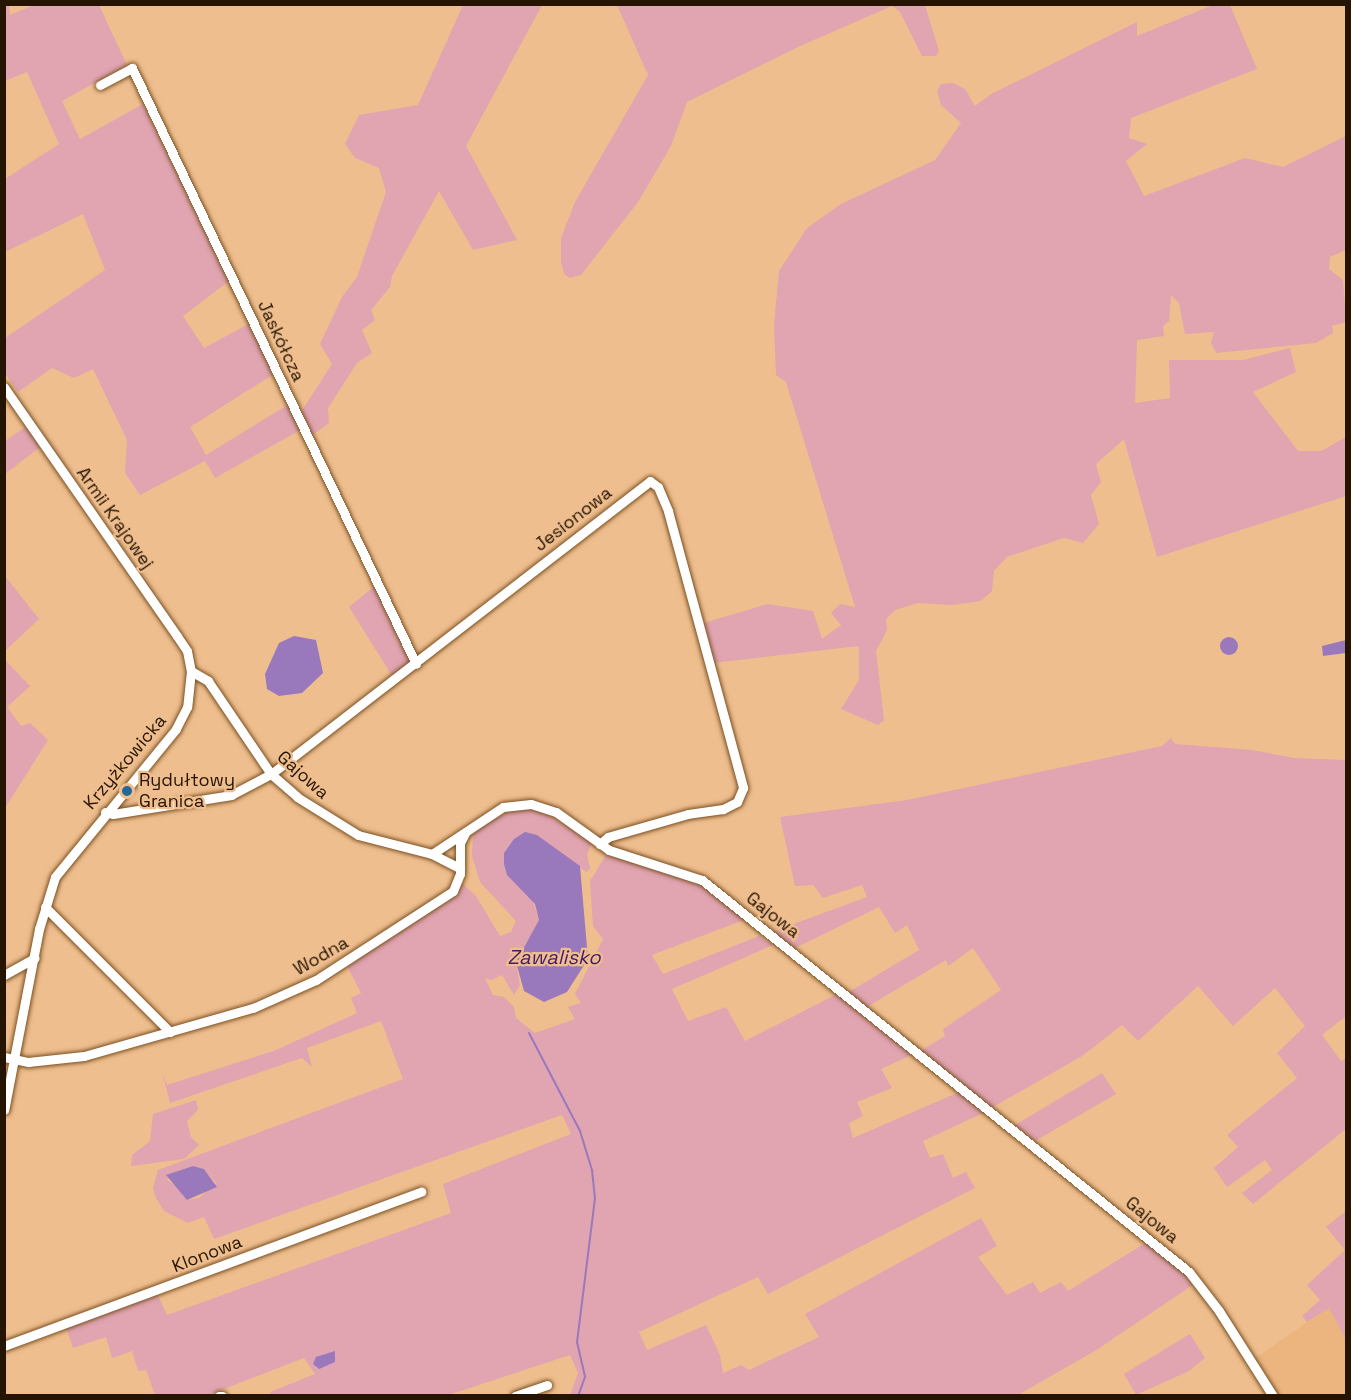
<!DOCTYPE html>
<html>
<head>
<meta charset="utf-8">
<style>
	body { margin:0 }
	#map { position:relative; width:1351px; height:1400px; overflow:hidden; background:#efbe8e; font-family:"Space Grotesk",sans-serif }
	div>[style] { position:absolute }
	.built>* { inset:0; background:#ecb57f }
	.green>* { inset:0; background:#e1a4b1 }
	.water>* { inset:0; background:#9979bc }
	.round { border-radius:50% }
	.stream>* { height:2px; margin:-1px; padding:0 1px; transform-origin:1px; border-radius:1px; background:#9979bc }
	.roads { filter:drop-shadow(0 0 2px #7c5122) drop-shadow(0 0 2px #7c5122) }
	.minor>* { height:9px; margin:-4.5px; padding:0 4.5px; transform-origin:4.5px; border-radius:4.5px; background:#fff }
	.dots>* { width:16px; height:16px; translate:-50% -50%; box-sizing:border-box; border:3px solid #efbe8e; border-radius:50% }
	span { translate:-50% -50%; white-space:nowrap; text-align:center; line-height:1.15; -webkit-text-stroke:4.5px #efbe8e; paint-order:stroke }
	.street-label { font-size:18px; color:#261402 }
	.poi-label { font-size:18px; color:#261402 }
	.left { translate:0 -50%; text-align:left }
	.water-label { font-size:20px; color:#461b6a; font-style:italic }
	.frame { position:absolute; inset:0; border:6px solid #261402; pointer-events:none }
</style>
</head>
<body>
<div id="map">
	<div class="built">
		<i style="clip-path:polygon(1329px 1307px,1346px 1340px,1346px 1395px,1273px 1395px,1251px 1361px)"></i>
	</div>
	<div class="green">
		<i style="clip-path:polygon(5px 5px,9px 5px,10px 15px,34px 5px,99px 5px,127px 65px,62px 101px,80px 139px,143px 104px,229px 281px,183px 316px,204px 348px,252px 322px,274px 374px,190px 427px,206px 455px,289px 404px,302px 429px,215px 478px,205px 461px,140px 495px,125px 473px,127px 440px,93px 369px,74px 378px,52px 368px,18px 392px,5px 373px,5px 338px,105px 270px,83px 214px,5px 252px,5px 179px,59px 144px,27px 72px,5px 81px)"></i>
		<i style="clip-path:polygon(463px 5px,542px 5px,466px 146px,517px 240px,473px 250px,439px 191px,392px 276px,390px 287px,371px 310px,375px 320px,362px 330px,372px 353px,357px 363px,328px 408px,329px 423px,310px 437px,299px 415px,332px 364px,320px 344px,342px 297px,357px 277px,386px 192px,379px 168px,355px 158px,345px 144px,359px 115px,418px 105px)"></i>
		<i style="clip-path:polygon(617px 5px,925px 5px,939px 51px,936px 56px,922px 56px,900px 12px,892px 6px,800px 46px,687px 102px,671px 146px,638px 202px,581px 275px,570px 278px,564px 274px,561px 262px,561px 238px,575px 202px,648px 75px)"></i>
		<i style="clip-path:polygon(1213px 5px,1230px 5px,1257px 69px,1131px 118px,1129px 138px,1147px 144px,1126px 161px,1144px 196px,1245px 158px,1283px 167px,1346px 136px,1346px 250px,1330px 257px,1329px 269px,1343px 280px,1346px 322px,1332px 326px,1333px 333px,1316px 343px,1216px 353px,1211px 343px,1214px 332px,1185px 334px,1179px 303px,1171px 295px,1169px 321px,1163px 326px,1164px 336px,1137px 340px,1135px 403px,1170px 398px,1169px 360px,1243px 360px,1290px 348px,1296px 372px,1253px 392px,1298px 451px,1321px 451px,1346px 437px,1346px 496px,1157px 557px,1124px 439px,1096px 464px,1101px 482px,1091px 495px,1099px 524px,1083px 543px,1064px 538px,1007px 557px,994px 571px,992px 591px,981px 601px,952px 605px,918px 603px,895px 610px,886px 619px,887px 630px,876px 651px,884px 720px,878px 725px,841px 709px,859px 680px,859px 646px,713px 663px,704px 623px,767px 604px,813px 611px,822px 639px,841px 625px,831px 613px,840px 604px,855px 607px,786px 382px,776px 375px,774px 326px,779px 271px,807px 228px,841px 204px,935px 160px,961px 123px,941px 105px,937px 91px,941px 84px,953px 83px,965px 89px,975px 106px,991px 94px,1137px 22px,1137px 36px)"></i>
		<i style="clip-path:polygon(27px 426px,40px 447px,5px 474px,5px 441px)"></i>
		<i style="clip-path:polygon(5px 576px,39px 619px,5px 651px)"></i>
		<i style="clip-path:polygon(376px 585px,412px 663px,394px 679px,349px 607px)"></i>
		<i style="clip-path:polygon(5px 660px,30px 686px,7px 707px,21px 726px,30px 723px,48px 740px,5px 808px)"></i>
		<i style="clip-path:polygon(evenodd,1171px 738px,1175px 744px,1252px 750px,1294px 758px,1346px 760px,1346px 1016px,1322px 1035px,1341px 1061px,1346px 1058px,1346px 1129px,1253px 1204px,1242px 1193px,1272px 1170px,1265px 1160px,1227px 1187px,1214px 1168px,1238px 1147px,1227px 1135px,1297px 1078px,1277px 1053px,1305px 1026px,1275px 988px,1233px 1026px,1198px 986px,1138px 1041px,1122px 1025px,1082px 1056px,981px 1114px,923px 1141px,930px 1158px,943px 1154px,953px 1178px,966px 1172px,975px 1188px,768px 1294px,758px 1277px,639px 1332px,647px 1350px,706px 1325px,720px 1355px,723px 1373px,741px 1365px,749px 1370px,819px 1337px,805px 1314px,981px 1218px,997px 1246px,978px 1257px,1007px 1295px,1033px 1282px,1040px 1293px,1061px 1282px,1068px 1291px,1150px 1240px,1197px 1282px,1098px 1349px,1018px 1395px,570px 1395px,578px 1373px,570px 1355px,448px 1395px,271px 1395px,270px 1392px,315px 1374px,304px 1358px,208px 1395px,155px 1395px,146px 1370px,138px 1371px,132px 1351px,112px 1358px,106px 1337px,73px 1348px,65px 1324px,156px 1291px,167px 1315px,451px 1213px,443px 1184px,571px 1134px,562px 1115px,214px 1239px,204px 1217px,188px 1223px,164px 1211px,156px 1198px,153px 1188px,158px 1170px,403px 1079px,381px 1021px,307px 1048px,312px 1067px,302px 1058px,170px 1103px,162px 1072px,167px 1085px,276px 1050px,357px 1013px,351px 998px,361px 993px,345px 962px,447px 902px,462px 883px,476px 896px,500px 936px,511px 932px,516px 921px,480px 882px,472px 856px,473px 834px,494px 818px,520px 808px,544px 812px,592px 843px,587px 854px,590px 869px,586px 872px,537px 835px,525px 833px,514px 839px,539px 920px,516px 962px,520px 985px,514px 995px,502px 975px,491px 980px,485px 978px,493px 995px,504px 997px,514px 1007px,516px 1018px,535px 1033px,575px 1019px,568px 1007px,581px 1003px,575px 994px,603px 939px,593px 926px,590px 881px,609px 850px,680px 870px,749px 918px,652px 955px,663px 974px,759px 936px,773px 945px,672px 989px,688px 1021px,726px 1007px,745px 1041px,843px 991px,847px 993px,919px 950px,907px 925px,895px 933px,879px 907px,791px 950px,769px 933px,867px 897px,862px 885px,823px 898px,813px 885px,795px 886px,780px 817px,907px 800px,1162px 746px,1171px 738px,973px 948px,1001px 990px,943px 1029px,945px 1036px,919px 1052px,865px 1008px,946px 960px,948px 966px,973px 948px,1171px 738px,918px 1052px,964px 1090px,853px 1138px,849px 1123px,863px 1116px,857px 1102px,892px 1088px,881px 1069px,918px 1052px,1171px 738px,193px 1166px,204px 1169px,216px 1183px,199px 1198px,187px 1200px,183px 1190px,167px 1180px,174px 1172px,193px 1166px)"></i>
		<i style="clip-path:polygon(1102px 1073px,1116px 1094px,1035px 1141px,1015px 1125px)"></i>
		<i style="clip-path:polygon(196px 1100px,198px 1110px,187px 1121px,191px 1137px,199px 1145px,184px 1159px,131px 1166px,132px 1155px,150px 1141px,153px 1114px)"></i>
		<i style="clip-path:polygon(1346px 1211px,1346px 1340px,1329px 1308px,1307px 1322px,1302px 1316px,1320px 1300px,1307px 1285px,1345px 1250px,1326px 1227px)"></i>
		<i style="clip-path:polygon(1190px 1334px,1205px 1358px,1189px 1371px,1136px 1395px,1124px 1374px)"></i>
	</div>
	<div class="water">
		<i style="clip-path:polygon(294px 636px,316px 640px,323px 673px,302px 693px,279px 696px,267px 689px,265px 674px,279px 643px)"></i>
		<i class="round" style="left:1220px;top:637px;width:18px;height:18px"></i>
		<i style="clip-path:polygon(1346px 640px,1346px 653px,1323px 656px,1322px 646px)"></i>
		<i style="clip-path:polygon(525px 832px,537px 835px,580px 866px,588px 959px,567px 992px,544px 1002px,524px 991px,516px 962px,539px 920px,535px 904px,507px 875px,504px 864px,504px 853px,514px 839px)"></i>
		<i style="clip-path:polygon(193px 1166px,204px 1169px,217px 1187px,187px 1200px,166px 1175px)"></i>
		<i style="clip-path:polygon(335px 1351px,335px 1362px,319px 1369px,313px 1364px,316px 1357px)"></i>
	</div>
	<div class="stream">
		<i style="left:529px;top:1033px;width:110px;rotate:62.5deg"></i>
		<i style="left:580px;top:1131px;width:41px;rotate:72.9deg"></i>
		<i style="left:592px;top:1170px;width:28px;rotate:84deg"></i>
		<i style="left:595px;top:1198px;width:145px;rotate:97.1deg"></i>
		<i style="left:577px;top:1342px;width:36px;rotate:77deg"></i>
		<i style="left:585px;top:1377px;width:20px;rotate:110deg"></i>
	</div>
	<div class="roads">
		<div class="minor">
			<i style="left:100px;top:85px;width:36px;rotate:-28deg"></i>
			<i style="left:132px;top:68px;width:660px;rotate:64.52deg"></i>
			<i style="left:4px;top:387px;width:303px;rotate:55.2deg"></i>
			<i style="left:177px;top:636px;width:18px;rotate:56deg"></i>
			<i style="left:187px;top:651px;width:20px;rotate:79deg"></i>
			<i style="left:191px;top:671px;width:36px;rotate:96deg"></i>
			<i style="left:187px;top:707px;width:25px;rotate:117deg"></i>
			<i style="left:176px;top:729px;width:191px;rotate:129.3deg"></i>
			<i style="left:55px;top:877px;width:54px;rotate:107.1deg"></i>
			<i style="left:39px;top:929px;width:184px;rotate:100.9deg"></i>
			<i style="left:191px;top:671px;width:20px;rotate:30deg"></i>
			<i style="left:208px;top:681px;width:112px;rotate:55.9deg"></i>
			<i style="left:271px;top:774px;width:35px;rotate:41deg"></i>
			<i style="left:297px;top:797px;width:72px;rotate:31.9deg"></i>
			<i style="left:358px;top:835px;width:76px;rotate:14.4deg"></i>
			<i style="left:432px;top:854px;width:85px;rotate:-33.5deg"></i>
			<i style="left:503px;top:807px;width:28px;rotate:-6deg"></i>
			<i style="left:531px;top:804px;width:26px;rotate:18deg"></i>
			<i style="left:556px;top:812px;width:65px;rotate:35.6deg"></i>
			<i style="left:609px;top:850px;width:98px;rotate:17.9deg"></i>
			<i style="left:702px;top:880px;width:625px;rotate:38.83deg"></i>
			<i style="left:1189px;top:1272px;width:49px;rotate:52.4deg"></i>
			<i style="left:1219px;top:1311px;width:101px;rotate:57.6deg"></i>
			<i style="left:105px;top:812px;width:8px;rotate:14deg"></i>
			<i style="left:113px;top:814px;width:120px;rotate:-9.1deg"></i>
			<i style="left:231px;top:795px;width:45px;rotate:-27.7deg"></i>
			<i style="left:271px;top:774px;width:479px;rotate:-37.7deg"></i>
			<i style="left:650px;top:481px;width:10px;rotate:37deg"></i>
			<i style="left:658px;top:487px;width:26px;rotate:67deg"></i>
			<i style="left:668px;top:511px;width:287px;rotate:74.8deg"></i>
			<i style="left:743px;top:788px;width:15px;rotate:113deg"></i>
			<i style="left:737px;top:802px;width:16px;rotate:153deg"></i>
			<i style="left:723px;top:809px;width:35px;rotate:172deg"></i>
			<i style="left:688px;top:814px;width:83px;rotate:164deg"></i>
			<i style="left:608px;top:837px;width:11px;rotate:139deg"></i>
			<i style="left:432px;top:854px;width:31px;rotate:27deg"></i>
			<i style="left:45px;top:907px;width:177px;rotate:45deg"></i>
			<i style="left:4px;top:975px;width:35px;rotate:-29deg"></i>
			<i style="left:4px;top:1057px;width:25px;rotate:12deg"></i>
			<i style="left:28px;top:1062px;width:56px;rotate:-6.1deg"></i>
			<i style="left:84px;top:1056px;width:176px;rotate:-15.9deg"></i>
			<i style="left:253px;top:1008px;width:69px;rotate:-24deg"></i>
			<i style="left:316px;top:980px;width:163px;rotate:-33deg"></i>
			<i style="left:453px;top:891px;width:18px;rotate:-68deg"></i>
			<i style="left:460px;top:874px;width:31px;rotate:-90deg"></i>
			<i style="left:460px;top:843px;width:11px;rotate:-63deg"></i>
			<i style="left:4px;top:1346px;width:445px;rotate:-20.3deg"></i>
			<i style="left:219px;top:1396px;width:3px"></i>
			<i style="left:515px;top:1396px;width:34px;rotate:-19deg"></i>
		</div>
	</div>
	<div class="dots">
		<i style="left:127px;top:791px;background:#21689c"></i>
	</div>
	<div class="street-label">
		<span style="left:281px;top:341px;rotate:65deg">Jaskółcza</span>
		<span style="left:115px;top:518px;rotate:55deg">Armii Krajowej</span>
		<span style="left:573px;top:519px;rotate:-38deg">Jesionowa</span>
		<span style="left:125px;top:762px;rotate:-50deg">Krzyżkowicka</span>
		<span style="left:303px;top:775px;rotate:42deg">Gajowa</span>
		<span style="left:773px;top:915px;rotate:38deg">Gajowa</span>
		<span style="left:321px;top:956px;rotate:-30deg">Wodna</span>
		<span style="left:1152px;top:1220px;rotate:39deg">Gajowa</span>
		<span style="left:207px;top:1254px;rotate:-21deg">Klonowa</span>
	</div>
	<div class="poi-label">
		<span class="left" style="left:139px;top:791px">Rydułtowy<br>Granica</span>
	</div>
	<div class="water-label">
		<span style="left:554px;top:957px">Zawalisko</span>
	</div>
	<div class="frame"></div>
</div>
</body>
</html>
